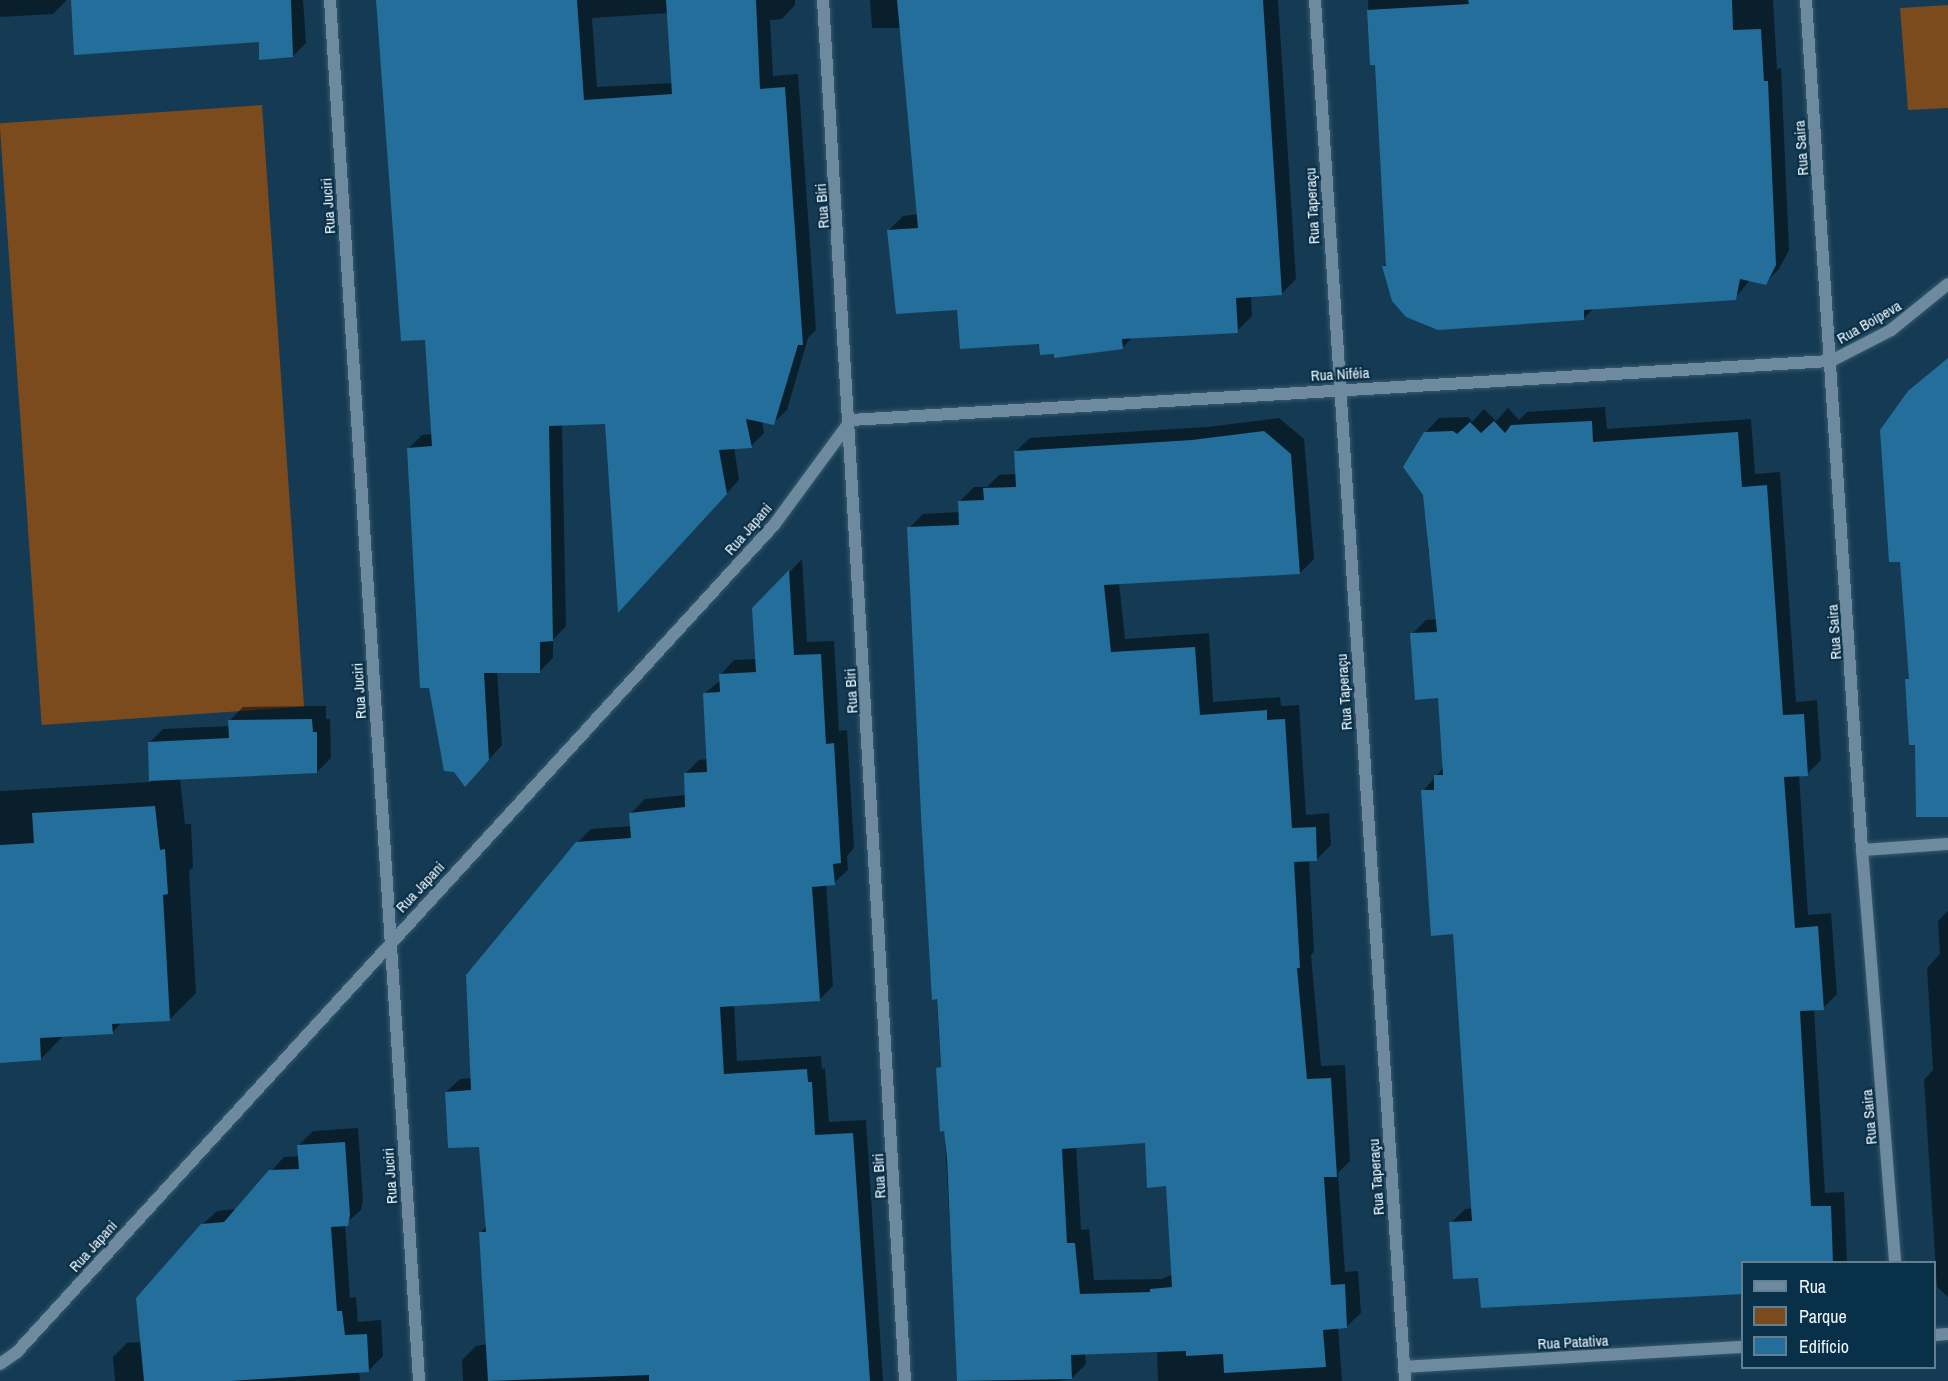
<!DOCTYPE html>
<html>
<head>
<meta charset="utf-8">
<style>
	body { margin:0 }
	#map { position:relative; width:1948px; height:1381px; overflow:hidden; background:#143b53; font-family:"Archivo Narrow",sans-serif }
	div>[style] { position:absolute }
	.green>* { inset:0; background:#7b4a1d; transform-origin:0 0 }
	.shadow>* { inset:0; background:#0007 }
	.building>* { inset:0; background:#236e9b }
	.roads { filter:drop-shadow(0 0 2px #37596e) drop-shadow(0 0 2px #37596e) }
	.street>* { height:12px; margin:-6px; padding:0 6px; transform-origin:6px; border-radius:6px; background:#6d8a9f }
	span { translate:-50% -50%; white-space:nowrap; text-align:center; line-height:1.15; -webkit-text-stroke:4.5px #083048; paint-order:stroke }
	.street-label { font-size:15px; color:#eff6fb }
	.legend { position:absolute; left:1741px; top:1261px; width:195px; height:108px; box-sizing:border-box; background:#083048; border:2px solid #647f90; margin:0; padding:8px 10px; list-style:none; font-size:18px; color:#eff6fb }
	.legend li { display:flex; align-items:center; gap:12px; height:30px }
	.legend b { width:30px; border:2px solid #647f90 }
</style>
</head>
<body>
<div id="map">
	<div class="green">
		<i style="clip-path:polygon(1948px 5px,1948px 108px,1908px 110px,1900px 8px)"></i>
		<i style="left:262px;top:105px;width:603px;height:263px;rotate:86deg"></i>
	</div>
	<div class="shadow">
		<i style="clip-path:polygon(0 0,67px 0,53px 14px,0 17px)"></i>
		<i style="clip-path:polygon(73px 0,303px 0,306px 43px,293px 56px,260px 41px)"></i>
		<i style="clip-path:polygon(evenodd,378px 0,795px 0,795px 5px,782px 19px,770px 20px,773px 76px,798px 74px,816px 330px,808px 338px,787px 410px,773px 423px,762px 421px,764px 433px,751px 446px,734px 447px,739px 480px,631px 598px,606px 422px,562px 424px,566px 626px,553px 640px,553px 658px,540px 671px,497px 672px,502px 745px,478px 772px,408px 449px,422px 435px,432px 434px,426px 338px,378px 0,669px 13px,673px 83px,597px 87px,592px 18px,669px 13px)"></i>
		<i style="clip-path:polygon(870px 0,1278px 0,1296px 279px,1281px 294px,1251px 295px,1252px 316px,1237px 331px,1133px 337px,1122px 348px,1056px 352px,958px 309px,888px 231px,903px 216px,918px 214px,900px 28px,872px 28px)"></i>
		<i style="clip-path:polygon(1368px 0,1773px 0,1777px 69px,1781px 68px,1789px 250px,1779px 269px,1765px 283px,1750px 280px,1735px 298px,1595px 307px,1583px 319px,1438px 328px,1407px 315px,1384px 266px,1387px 263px,1377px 63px,1371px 63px)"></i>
		<i style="clip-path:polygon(1605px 407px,1607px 429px,1751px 419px,1755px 474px,1780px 472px,1796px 702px,1817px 700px,1821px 760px,1807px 774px,1799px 775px,1808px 915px,1831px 913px,1837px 994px,1823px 1008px,1814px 1009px,1825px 1193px,1844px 1192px,1847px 1262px,1742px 1262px,1479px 1276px,1451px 1223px,1465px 1209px,1473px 1208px,1455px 932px,1423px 791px,1444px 767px,1439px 696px,1412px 634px,1426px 620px,1438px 619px,1433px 553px,1428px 553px,1425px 433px,1439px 418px,1468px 417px,1472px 422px,1484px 409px,1496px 421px,1508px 408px,1519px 420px,1527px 412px)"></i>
		<i style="clip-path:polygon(evenodd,1279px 418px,1304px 439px,1314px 559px,1300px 573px,1119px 583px,1125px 639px,1209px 633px,1213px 702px,1280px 697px,1281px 706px,1299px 705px,1306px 815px,1329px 813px,1331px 845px,1317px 859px,1309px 860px,1314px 952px,1311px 955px,1321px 1066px,1345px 1065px,1350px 1161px,1338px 1173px,1345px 1272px,1358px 1271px,1361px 1313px,1346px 1327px,1338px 1327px,1342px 1381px,1158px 1381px,1157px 1351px,1085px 1353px,1086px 1364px,1072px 1378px,1060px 1381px,959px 1381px,909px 528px,923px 514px,960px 512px,960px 501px,974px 487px,987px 487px,999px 475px,1016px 474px,1015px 452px,1030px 438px,1207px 427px,1279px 418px,1146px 1142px,1167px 1185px,1173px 1274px,1162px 1279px,1094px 1280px,1089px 1229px,1081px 1230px,1076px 1146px,1146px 1142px)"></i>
		<i style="clip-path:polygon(802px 559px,807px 642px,834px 641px,839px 731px,847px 730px,854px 848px,847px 856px,848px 870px,834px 883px,826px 884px,833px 986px,819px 1000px,734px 1004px,737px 1061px,821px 1056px,822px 1069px,825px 1068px,829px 1122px,866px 1120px,883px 1381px,463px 1381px,462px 1360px,476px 1346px,487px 1344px,480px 1233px,487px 1226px,480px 1145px,446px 1092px,460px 1079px,472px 1078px,577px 843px,591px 829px,632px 826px,631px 813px,645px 799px,686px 795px,685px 774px,699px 760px,708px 759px,704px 694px,721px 680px,721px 674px,734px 660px,757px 659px,754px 609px)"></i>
		<i style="clip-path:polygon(326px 706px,326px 719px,330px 719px,331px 758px,317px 772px,180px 778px,185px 824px,191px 824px,193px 867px,189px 871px,196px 993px,169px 1020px,122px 1022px,112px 1033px,64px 1035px,41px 1059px,0 1061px,0 791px,151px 782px,149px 743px,163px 729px,230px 726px,229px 721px,243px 707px)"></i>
		<i style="clip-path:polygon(1948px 911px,1948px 1297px,1937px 1287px,1924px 1080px,1933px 1070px,1927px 968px,1940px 954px,1938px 921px)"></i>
		<i style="clip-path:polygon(358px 1128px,363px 1200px,361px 1210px,345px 1224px,350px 1298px,356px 1297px,358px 1322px,381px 1320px,383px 1356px,369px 1370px,359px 1371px,360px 1381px,115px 1381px,113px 1357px,127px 1343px,141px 1342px,202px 1225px,217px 1211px,237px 1209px,284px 1157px,300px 1156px,299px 1145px,313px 1131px)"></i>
	</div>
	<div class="building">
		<i style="clip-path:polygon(71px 0,291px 0,293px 57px,259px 60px,259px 42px,74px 55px)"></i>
		<i style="clip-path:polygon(376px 0,577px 0,584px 100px,672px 94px,666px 0,756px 0,760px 89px,785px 87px,803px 345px,798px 345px,774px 425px,746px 419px,752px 448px,719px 450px,727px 494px,618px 613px,605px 424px,549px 426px,553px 641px,540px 642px,540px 673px,484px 673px,489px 760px,465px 787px,454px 772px,444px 771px,429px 688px,420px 688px,407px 448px,432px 446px,425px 340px,401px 341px)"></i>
		<i style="clip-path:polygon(897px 0,1263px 0,1282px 295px,1236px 298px,1238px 333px,1122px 339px,1123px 349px,1054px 358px,1054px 354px,1040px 355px,1039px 344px,960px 349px,957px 310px,896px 314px,887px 230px,918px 228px)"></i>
		<i style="clip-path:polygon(1468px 0,1732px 0,1733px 30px,1761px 29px,1764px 81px,1768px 81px,1776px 265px,1766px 285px,1740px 279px,1736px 300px,1584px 310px,1584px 320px,1438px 330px,1406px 317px,1392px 301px,1382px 266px,1386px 266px,1375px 65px,1370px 65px,1367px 10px,1469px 4px)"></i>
		<i style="clip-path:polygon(1948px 358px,1948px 817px,1916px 817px,1915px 745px,1909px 745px,1905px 679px,1909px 679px,1900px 562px,1889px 562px,1880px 430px,1908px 391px)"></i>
		<i style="clip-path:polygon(1494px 421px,1505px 433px,1511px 425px,1592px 421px,1593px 442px,1738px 432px,1742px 487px,1767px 485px,1783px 715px,1804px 714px,1808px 776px,1784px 777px,1795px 928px,1818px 926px,1824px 1010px,1800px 1011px,1811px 1206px,1831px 1206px,1833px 1263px,1743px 1263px,1743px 1294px,1481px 1308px,1478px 1278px,1453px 1279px,1449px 1222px,1472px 1221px,1453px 934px,1431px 936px,1421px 790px,1434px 790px,1434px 775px,1443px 775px,1438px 698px,1415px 700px,1410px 633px,1437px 632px,1423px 495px,1403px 467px,1424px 432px,1453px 431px,1457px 434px,1470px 422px,1481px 433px)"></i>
		<i style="clip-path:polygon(evenodd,1264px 431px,1291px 454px,1300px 574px,1104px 585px,1111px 652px,1195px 647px,1200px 715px,1267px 710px,1267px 720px,1285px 719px,1292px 828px,1316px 827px,1317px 861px,1294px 862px,1300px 968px,1297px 968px,1307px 1079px,1331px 1078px,1337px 1177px,1324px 1177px,1331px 1285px,1345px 1284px,1347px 1328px,1323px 1330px,1326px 1367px,1224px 1373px,1223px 1354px,1186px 1356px,1186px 1351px,1071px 1355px,1072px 1379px,957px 1381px,947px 1158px,944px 1131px,940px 1132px,936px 1068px,941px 1067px,937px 999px,932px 1000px,921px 815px,907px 527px,959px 525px,958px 501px,984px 500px,983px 488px,1016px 487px,1014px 451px,1192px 440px,1264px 431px,1145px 1143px,1147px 1188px,1166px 1186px,1172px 1287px,1150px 1289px,1150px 1292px,1080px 1294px,1075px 1243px,1067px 1243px,1062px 1149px,1145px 1143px)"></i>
		<i style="clip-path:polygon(789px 570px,794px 655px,821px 654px,826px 744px,834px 743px,841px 863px,833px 864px,835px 885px,812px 887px,820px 1001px,720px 1007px,724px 1074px,807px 1069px,808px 1082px,812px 1082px,815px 1135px,853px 1133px,870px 1381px,649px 1381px,649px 1375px,488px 1381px,479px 1232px,486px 1232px,479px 1147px,448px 1148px,445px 1092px,471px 1090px,466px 975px,576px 842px,631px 838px,629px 813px,685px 807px,684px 773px,707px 772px,703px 693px,720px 692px,719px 674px,756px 672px,752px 608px)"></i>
		<i style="clip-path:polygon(312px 719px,313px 732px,317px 732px,317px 773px,149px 781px,148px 742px,229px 738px,228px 720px)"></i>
		<i style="clip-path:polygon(155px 806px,160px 850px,165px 849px,168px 894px,163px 895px,170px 1021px,112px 1024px,113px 1034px,40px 1038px,41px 1060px,0 1063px,0 845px,34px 843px,32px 813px)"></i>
		<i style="clip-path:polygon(345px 1142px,350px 1215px,348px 1226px,331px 1227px,337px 1311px,342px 1311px,345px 1335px,367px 1334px,369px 1372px,231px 1381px,144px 1381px,136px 1298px,201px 1224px,224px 1222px,269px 1170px,299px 1169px,297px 1145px)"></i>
	</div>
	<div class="roads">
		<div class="street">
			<i style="left:330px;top:0;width:1384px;rotate:86.31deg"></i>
			<i style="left:823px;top:0;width:1383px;rotate:86.6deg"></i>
			<i style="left:1315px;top:0;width:1384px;rotate:86.27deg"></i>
			<i style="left:1806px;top:0;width:852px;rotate:86.23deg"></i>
			<i style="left:1862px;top:850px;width:413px;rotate:85.4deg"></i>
			<i style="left:1862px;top:850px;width:86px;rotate:-4deg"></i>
			<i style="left:1934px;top:1335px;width:14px;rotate:-4deg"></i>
			<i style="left:0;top:1364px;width:21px;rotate:-35deg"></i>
			<i style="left:17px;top:1352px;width:1121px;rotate:-47.53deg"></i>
			<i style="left:774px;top:525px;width:130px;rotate:-53.7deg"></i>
			<i style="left:851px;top:420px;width:982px;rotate:-3.45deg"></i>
			<i style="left:1831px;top:361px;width:68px;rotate:-27.3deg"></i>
			<i style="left:1891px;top:330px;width:73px;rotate:-38.9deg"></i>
			<i style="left:1404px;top:1367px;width:339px;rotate:-3.4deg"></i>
		</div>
	</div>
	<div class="street-label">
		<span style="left:1801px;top:148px;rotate:-94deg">Rua Saira</span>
		<span style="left:328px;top:206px;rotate:-94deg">Rua Juciri</span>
		<span style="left:822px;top:206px;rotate:-94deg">Rua Biri</span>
		<span style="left:1312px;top:206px;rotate:-93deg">Rua Taperaçu</span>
		<span style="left:1869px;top:322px;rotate:-30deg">Rua Boipeva</span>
		<span style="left:1340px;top:374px;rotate:-3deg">Rua Niféia</span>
		<span style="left:748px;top:529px;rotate:-49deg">Rua Japani</span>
		<span style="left:1834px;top:632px;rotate:-94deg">Rua Saira</span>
		<span style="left:359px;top:691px;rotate:-94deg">Rua Juciri</span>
		<span style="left:851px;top:691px;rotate:-93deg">Rua Biri</span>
		<span style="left:1344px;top:692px;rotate:-94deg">Rua Taperaçu</span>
		<span style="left:420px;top:887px;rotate:-47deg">Rua Japani</span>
		<span style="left:1869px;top:1117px;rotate:-95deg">Rua Saira</span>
		<span style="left:390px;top:1176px;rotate:-94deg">Rua Juciri</span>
		<span style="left:879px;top:1176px;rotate:-93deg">Rua Biri</span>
		<span style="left:1376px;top:1177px;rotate:-94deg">Rua Taperaçu</span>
		<span style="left:93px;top:1246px;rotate:-48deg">Rua Japani</span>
		<span style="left:1573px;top:1342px;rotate:-3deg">Rua Patativa</span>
	</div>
	<ul class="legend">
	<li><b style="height:8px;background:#6d8a9f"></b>Rua</li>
	<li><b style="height:16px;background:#7b4a1d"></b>Parque</li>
	<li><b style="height:16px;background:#236e9b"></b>Edifício</li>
	</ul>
</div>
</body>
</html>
